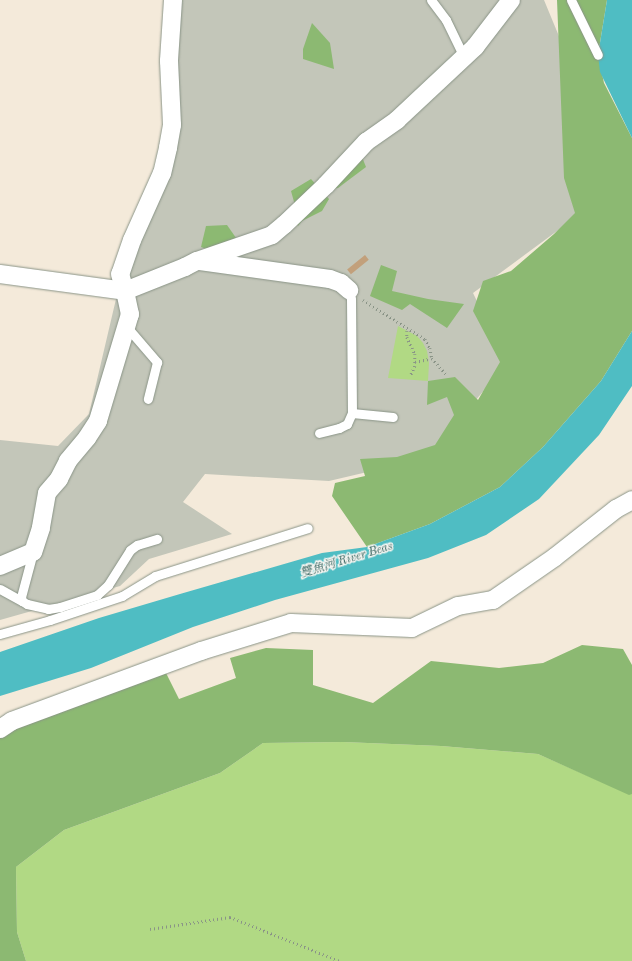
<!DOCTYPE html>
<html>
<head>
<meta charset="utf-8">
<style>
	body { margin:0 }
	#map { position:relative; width:632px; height:961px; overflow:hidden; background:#f4eada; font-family:"Old Standard TT","Noto Serif SC",serif }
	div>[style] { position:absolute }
	.industrial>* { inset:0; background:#c3c6b9 }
	.green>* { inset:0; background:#b1d984 }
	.forest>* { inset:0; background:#8cb972 }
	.water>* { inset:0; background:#4fbdc3 }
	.building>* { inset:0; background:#c2a07b; transform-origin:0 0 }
	.path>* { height:2.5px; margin-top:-1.25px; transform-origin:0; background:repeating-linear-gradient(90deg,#8a9487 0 1px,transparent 0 4px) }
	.roads { filter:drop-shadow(0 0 1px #8a9487) drop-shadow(0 0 1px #8a9487) }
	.lane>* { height:9px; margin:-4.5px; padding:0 4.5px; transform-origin:4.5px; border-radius:4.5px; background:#fff }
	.street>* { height:18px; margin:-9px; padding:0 9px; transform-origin:9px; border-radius:9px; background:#fff }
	span { translate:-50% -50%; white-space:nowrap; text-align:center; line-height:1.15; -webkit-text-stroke:3px #f6f6f2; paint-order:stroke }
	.water-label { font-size:12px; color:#2b5d58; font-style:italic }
</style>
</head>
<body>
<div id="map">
	<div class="industrial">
		<i style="clip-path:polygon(179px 0,544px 0,587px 104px,595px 203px,473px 293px,507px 363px,427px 458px,329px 481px,205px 474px,183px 502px,232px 534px,149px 559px,120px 586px,0 620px,0 440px,58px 446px,89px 414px,116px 299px,170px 173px)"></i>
	</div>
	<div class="green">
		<i style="clip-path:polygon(398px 326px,417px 336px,423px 343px,427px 351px,429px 363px,428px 381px,388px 378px)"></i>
		<i style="clip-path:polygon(343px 742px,441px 746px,538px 754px,629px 794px,632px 794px,632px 961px,26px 961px,17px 932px,16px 867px,64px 830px,220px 773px,263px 743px)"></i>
	</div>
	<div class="forest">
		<i style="clip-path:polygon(557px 0,607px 0,598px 55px,604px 83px,632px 138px,632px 331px,601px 381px,543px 447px,500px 487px,430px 524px,367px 547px,332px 496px,335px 483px,365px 476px,360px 459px,397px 457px,435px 445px,454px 415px,447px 397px,427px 405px,428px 381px,455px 377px,478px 400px,500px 362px,473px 311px,483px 281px,511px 271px,554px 234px,575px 213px,564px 178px)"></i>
		<i style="clip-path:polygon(312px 23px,330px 43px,334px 69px,303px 59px,303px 49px)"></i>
		<i style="clip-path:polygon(360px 152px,366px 167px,338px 188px,331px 189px)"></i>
		<i style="clip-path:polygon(311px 179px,329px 199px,322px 211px,302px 221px,298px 226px,294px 220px,296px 209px,291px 191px)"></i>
		<i style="clip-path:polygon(227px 225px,241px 245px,236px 260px,201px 247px,206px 226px)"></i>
		<i style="clip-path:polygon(381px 265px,397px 271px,392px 291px,428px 299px,464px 304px,447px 328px,410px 304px,402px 310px,370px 296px)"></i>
		<i style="clip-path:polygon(582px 645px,623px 649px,632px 665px,632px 794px,629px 795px,538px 754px,441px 746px,343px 742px,263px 743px,220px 773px,64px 830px,16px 867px,17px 932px,26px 961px,0 961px,0 733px,162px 665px,179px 699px,236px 678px,230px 658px,266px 648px,313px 650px,313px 685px,373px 703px,431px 661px,499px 668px,543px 663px)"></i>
	</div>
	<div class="water">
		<i style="clip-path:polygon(607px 0,632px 0,632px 138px,600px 72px,598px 55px)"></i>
		<i style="clip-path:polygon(632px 331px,632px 386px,599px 435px,539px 499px,486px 535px,428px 558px,275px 600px,193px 627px,91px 668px,0 696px,0 652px,99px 618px,180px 594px,322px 553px,367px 547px,430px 524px,500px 487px,543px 447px,601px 381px)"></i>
	</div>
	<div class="building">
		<i style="left:365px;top:255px;width:6px;height:23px;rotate:51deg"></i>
	</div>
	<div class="path">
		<i style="left:363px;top:300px;width:73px;rotate:32.2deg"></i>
		<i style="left:425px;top:339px;width:10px;rotate:61deg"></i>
		<i style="left:430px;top:348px;width:10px;rotate:79deg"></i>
		<i style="left:432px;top:358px;width:21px;rotate:49deg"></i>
		<i style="left:407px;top:331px;width:6px;rotate:90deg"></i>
		<i style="left:407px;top:337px;width:19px;rotate:65deg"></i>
		<i style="left:415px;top:354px;width:12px;rotate:90deg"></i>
		<i style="left:415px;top:366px;width:10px;rotate:114deg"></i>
		<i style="left:415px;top:362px;width:17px;rotate:-13deg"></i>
		<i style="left:150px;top:929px;width:81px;rotate:-8.5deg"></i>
		<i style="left:230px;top:917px;width:118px;rotate:21.8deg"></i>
	</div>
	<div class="roads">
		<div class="lane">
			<i style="left:431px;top:0;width:25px;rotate:53deg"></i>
			<i style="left:446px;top:20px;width:41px;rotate:64.1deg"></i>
			<i style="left:571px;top:0;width:61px;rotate:63.9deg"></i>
			<i style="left:126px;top:326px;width:48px;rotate:49.3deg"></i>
			<i style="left:157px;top:362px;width:38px;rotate:104deg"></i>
			<i style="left:352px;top:413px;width:41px;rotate:5.6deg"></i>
			<i style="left:319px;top:433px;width:21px;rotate:-14deg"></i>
			<i style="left:339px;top:428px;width:9px;rotate:-27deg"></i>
			<i style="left:347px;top:424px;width:12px;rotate:-66deg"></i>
			<i style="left:352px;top:413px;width:114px;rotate:-90.5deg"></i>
			<i style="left:351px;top:299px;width:9px;rotate:-103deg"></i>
			<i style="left:33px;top:552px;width:47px;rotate:104.9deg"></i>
			<i style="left:21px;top:597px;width:4px;rotate:76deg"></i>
			<i style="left:22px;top:601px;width:6px;rotate:31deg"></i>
			<i style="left:27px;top:604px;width:22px;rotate:13deg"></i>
			<i style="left:48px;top:609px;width:12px;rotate:-9deg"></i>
			<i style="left:60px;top:607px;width:39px;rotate:-18deg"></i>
			<i style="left:97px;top:595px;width:15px;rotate:-42deg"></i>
			<i style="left:108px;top:585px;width:41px;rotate:-57.8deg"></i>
			<i style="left:130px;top:550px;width:9px;rotate:-36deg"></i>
			<i style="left:137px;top:545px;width:21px;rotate:-17deg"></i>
			<i style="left:0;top:589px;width:25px;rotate:29deg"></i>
			<i style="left:0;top:634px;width:52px;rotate:-15.6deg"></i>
			<i style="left:50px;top:620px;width:76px;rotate:-18.4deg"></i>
			<i style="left:122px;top:596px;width:39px;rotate:-31deg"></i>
			<i style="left:155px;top:576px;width:160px;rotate:-17.4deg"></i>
		</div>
		<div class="street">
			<i style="left:173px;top:0;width:61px;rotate:93.8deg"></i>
			<i style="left:169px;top:61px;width:64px;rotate:87.3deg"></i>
			<i style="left:172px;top:125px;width:23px;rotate:100deg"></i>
			<i style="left:168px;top:148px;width:26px;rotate:103deg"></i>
			<i style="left:162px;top:173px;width:73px;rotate:114.1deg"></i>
			<i style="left:132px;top:240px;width:36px;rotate:109deg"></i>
			<i style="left:120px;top:274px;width:18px;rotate:74deg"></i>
			<i style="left:125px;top:291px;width:65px;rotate:-21.8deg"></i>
			<i style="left:185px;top:267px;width:13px;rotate:-27deg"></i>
			<i style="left:197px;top:261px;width:79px;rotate:-19.1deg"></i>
			<i style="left:272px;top:235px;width:16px;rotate:-40deg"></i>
			<i style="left:284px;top:225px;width:58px;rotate:-43.6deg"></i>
			<i style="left:326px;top:185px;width:59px;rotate:-47.1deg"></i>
			<i style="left:366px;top:142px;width:38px;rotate:-35deg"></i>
			<i style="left:397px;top:120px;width:107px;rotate:-43.1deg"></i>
			<i style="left:475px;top:47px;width:59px;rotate:-52.5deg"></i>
			<i style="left:200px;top:261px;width:131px;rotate:7.9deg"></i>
			<i style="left:330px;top:279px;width:12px;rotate:20deg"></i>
			<i style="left:341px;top:283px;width:11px;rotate:41deg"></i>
			<i style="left:0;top:274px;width:126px;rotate:7.7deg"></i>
			<i style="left:125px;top:291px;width:24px;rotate:78deg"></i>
			<i style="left:130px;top:314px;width:112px;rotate:106.7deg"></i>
			<i style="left:98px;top:421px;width:20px;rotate:123deg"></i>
			<i style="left:87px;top:438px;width:30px;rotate:130deg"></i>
			<i style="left:68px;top:461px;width:20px;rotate:117deg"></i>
			<i style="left:59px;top:479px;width:18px;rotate:131deg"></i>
			<i style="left:47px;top:493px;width:36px;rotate:100deg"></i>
			<i style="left:41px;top:528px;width:25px;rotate:108deg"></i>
			<i style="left:33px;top:552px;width:36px;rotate:157deg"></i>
			<i style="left:0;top:729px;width:14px;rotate:-34deg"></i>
			<i style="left:12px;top:721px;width:202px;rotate:-20.3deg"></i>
			<i style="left:201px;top:651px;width:94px;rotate:-17.3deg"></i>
			<i style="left:291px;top:623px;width:121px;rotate:2.4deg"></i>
			<i style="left:412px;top:628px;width:51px;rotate:-25.6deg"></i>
			<i style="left:458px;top:606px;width:36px;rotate:-10deg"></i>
			<i style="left:493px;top:600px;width:75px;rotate:-34.7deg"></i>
			<i style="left:555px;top:557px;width:78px;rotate:-38.2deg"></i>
			<i style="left:616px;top:509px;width:18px;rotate:-29deg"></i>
		</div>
	</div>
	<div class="water-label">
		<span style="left:347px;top:561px;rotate:-17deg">雙魚河 River Beas</span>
	</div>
</div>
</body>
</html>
